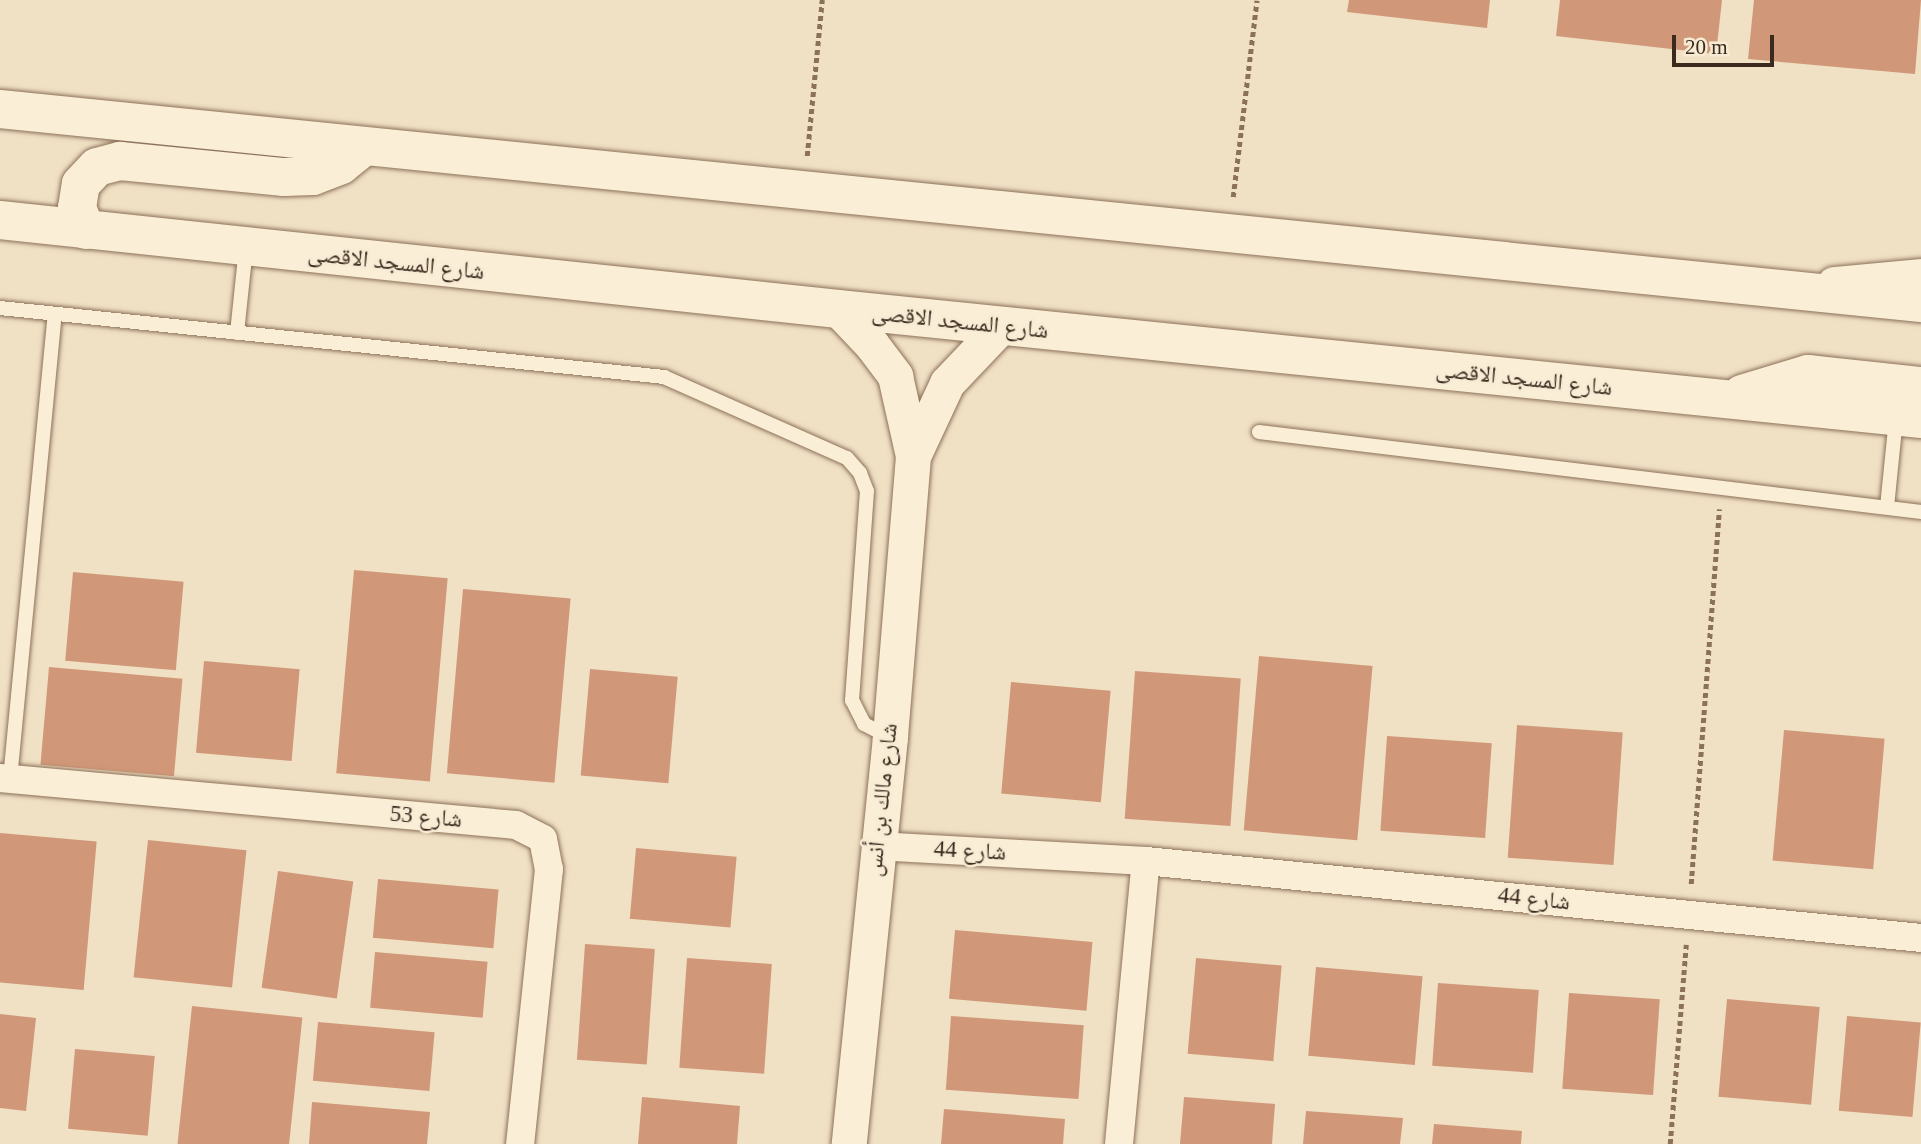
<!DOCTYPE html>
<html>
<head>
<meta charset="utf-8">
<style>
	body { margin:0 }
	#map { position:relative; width:1921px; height:1144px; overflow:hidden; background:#f0e0c4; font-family:"Times New Roman","Noto Naskh Arabic",serif }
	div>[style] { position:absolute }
	.building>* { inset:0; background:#d09878; transform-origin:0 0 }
	.path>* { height:4.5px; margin-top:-2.25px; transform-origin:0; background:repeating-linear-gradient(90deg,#8c7159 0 5px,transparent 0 8.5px) }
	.roads { filter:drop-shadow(0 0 2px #8c7159) drop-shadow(0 0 2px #8c7159) }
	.service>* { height:14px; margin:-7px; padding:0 7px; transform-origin:7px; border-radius:7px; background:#faeed7 }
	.minor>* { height:28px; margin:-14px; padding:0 14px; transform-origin:14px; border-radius:14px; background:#faeed7 }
	.tertiary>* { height:35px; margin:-17.5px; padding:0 17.5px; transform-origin:17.5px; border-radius:17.5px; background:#faeed7 }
	.secondary>* { height:38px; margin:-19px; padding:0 19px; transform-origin:19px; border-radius:19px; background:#faeed7 }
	span { translate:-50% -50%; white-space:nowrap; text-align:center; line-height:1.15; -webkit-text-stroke:5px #f7ebd4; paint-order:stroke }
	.street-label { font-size:23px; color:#3b2a1e }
	.scale { position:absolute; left:1672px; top:35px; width:102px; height:32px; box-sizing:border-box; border:4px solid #3b2a1e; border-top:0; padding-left:9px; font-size:21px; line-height:24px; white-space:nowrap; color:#3b2a1e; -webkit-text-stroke:5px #f7ebd4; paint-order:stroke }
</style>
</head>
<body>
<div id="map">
	<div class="building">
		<i style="clip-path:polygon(1349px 0,1490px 0,1487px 28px,1347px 12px)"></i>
		<i style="clip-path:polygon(1560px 0,1722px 0,1716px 54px,1556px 36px)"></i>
		<i style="clip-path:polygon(1754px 0,1921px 0,1915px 74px,1748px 59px)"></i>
		<i style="left:354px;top:570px;width:94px;height:204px;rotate:5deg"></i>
		<i style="left:73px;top:572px;width:111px;height:89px;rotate:5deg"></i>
		<i style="left:463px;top:589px;width:108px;height:185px;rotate:5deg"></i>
		<i style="left:1259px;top:656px;width:114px;height:175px;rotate:5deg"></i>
		<i style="left:204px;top:661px;width:96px;height:92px;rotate:5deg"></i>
		<i style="left:49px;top:667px;width:134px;height:98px;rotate:5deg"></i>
		<i style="left:590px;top:669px;width:88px;height:107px;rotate:5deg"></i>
		<i style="left:1135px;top:671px;width:106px;height:148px;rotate:4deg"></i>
		<i style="left:1011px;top:682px;width:100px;height:112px;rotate:5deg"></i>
		<i style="left:1517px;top:725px;width:106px;height:133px;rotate:4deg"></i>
		<i style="left:1784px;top:730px;width:101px;height:131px;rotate:5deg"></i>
		<i style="left:1387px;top:736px;width:105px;height:95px;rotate:4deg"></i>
		<i style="left:0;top:833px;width:97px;height:149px;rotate:5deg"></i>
		<i style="left:148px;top:840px;width:99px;height:138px;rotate:6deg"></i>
		<i style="left:636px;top:848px;width:101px;height:71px;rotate:5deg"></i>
		<i style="left:278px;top:871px;width:76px;height:118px;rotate:8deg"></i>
		<i style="left:378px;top:879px;width:121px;height:59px;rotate:5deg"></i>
		<i style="left:955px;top:930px;width:138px;height:69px;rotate:5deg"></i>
		<i style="left:585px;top:944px;width:70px;height:116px;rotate:4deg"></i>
		<i style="left:375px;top:952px;width:113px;height:56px;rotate:5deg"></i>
		<i style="left:687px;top:958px;width:85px;height:110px;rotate:4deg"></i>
		<i style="left:1196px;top:958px;width:86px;height:96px;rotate:5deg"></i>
		<i style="left:1316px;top:967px;width:107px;height:89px;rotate:5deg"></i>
		<i style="left:1438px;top:983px;width:101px;height:83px;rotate:4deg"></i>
		<i style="left:1569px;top:993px;width:91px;height:96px;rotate:4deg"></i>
		<i style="left:1727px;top:999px;width:93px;height:98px;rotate:5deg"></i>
		<i style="left:192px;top:1006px;width:111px;height:139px;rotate:6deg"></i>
		<i style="clip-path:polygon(0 1014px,36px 1018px,26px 1111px,0 1108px)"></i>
		<i style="left:951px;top:1016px;width:133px;height:74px;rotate:4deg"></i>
		<i style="left:1847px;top:1016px;width:74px;height:95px;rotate:5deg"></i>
		<i style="left:318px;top:1022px;width:117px;height:59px;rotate:5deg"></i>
		<i style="left:75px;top:1049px;width:80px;height:80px;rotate:5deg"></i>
		<i style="clip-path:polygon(642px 1097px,740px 1106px,737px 1144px,638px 1144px)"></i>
		<i style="clip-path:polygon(1184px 1097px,1275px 1104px,1272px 1144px,1180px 1144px)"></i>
		<i style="clip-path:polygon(312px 1102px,430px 1112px,427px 1144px,309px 1144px)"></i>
		<i style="clip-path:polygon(944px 1109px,1065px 1119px,1063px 1144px,941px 1144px)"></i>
		<i style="clip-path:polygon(1306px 1111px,1403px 1118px,1400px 1144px,1303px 1144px)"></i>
		<i style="clip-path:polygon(1434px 1124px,1522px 1131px,1521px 1144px,1432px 1144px)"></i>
	</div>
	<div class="path">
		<i style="left:807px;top:156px;width:157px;rotate:-84.5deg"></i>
		<i style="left:1233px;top:197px;width:198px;rotate:-83.1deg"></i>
		<i style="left:1691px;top:884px;width:376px;rotate:-85.7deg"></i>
		<i style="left:1670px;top:1144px;width:200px;rotate:-85.4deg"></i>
	</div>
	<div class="roads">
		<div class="service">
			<i style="left:0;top:308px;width:668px;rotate:5.93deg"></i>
			<i style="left:664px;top:377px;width:200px;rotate:23.9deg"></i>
			<i style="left:847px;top:458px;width:20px;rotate:49deg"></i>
			<i style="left:860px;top:473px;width:19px;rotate:69deg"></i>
			<i style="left:867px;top:491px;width:210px;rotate:94.1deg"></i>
			<i style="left:852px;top:700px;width:27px;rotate:63deg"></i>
			<i style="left:864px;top:724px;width:27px;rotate:27deg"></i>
			<i style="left:237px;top:333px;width:86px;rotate:-84deg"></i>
			<i style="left:1259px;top:432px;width:667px;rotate:6.89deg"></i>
			<i style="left:1887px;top:507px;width:89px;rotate:-84.2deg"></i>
			<i style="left:10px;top:779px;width:467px;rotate:-84.5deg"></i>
		</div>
		<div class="minor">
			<i style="left:0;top:778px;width:518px;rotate:5.2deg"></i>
			<i style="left:516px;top:825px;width:30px;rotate:27deg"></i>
			<i style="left:543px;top:839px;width:31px;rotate:79deg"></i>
			<i style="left:549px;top:869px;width:277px;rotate:96deg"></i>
			<i style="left:877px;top:846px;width:269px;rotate:3.2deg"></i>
			<i style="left:1146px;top:861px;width:779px;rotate:5.67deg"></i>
			<i style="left:1119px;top:1144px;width:284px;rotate:-84.6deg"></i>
		</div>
		<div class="tertiary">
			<i style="left:1834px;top:284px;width:87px;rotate:-5.3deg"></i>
			<i style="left:838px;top:309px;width:50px;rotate:46.6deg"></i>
			<i style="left:872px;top:345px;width:39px;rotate:53deg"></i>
			<i style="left:895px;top:376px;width:82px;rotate:77.3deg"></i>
			<i style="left:913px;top:456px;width:282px;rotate:94.7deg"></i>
			<i style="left:890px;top:737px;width:409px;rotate:95.8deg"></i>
			<i style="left:913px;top:456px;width:81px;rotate:-65deg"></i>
			<i style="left:947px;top:383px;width:79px;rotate:-46.5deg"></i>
		</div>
		<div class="secondary">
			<i style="left:0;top:109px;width:1931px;rotate:5.77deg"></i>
			<i style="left:0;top:220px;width:843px;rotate:6.06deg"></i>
			<i style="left:838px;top:309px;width:1089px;rotate:5.8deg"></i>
			<i style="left:86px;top:230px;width:24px;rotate:-112deg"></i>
			<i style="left:77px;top:208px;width:24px;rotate:-81deg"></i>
			<i style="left:81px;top:184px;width:23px;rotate:-47deg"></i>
			<i style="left:97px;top:167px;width:24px;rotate:-15deg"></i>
			<i style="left:120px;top:161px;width:165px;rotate:5.6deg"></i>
			<i style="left:284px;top:177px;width:29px;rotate:-2deg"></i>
			<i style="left:313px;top:176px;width:30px;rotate:-21deg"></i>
			<i style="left:341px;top:165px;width:28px;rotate:-39deg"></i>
			<i style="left:1742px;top:394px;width:69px;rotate:-16.9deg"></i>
			<i style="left:1808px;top:374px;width:114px;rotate:6.1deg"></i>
		</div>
	</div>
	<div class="street-label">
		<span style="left:396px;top:263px;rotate:6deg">شارع المسجد الاقصى</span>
		<span style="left:960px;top:322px;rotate:6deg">شارع المسجد الاقصى</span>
		<span style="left:1524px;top:379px;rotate:6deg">شارع المسجد الاقصى</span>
		<span style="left:882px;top:800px;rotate:-84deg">شارع مالك بن أنس</span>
		<span style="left:426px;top:817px;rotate:5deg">شارع 53</span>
		<span style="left:970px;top:851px;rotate:3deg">شارع 44</span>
		<span style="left:1534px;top:899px;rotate:6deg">شارع 44</span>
	</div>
	<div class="scale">20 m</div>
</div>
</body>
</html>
